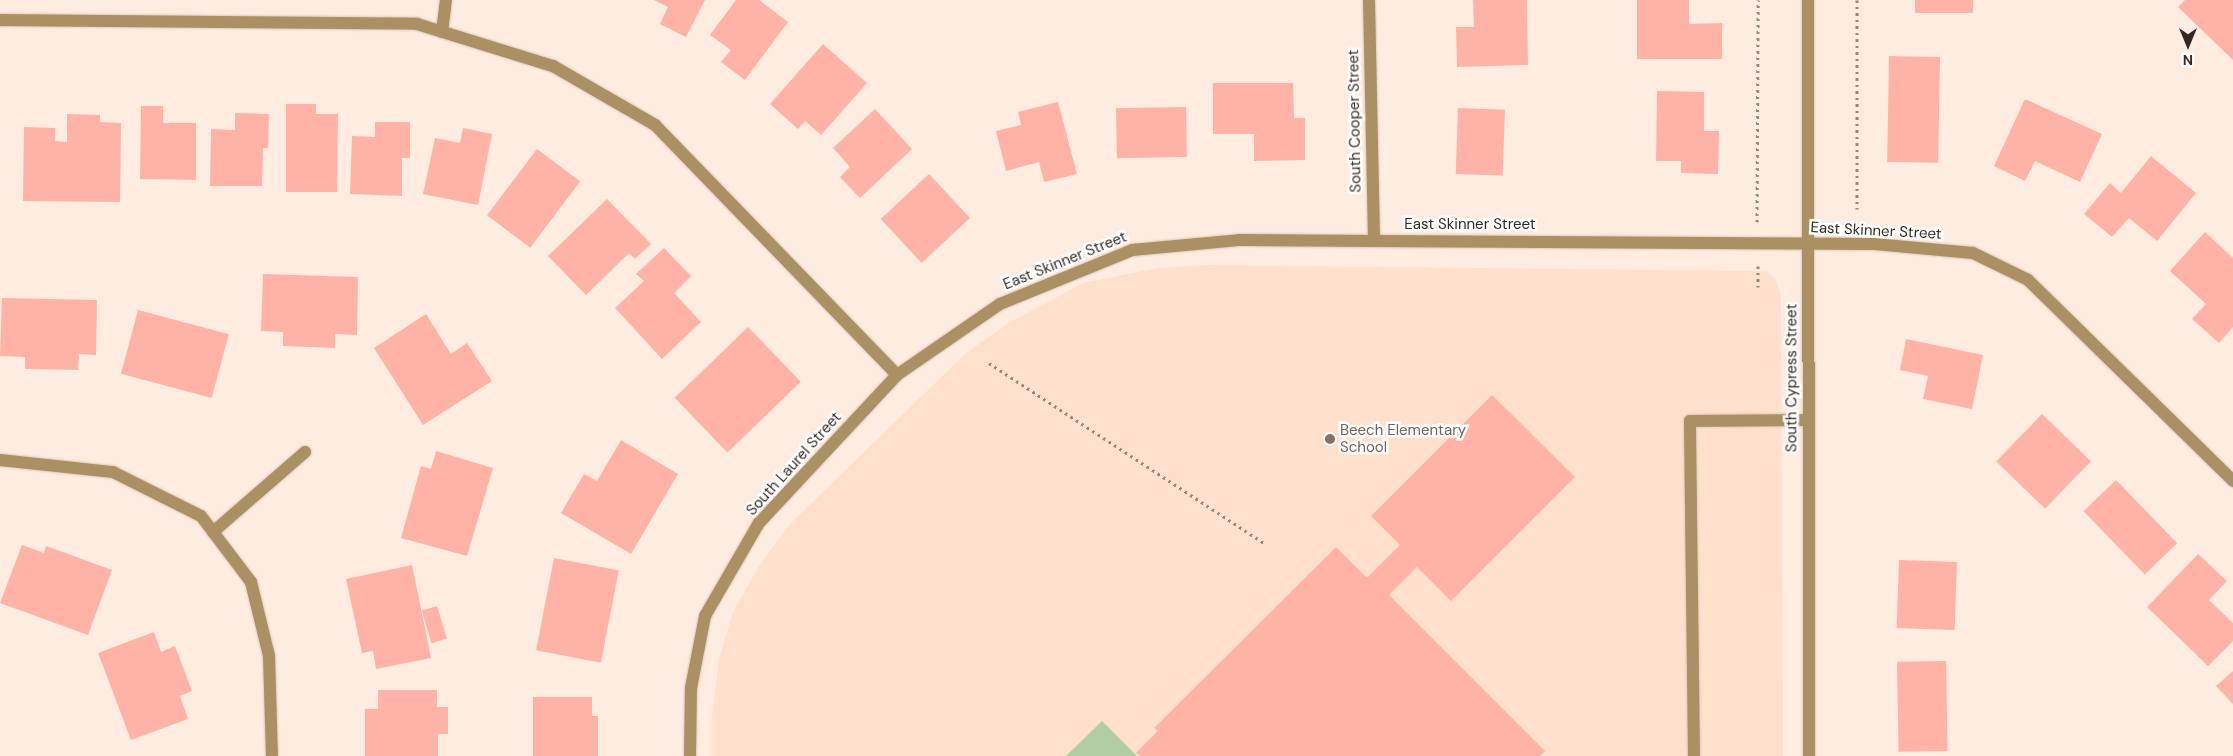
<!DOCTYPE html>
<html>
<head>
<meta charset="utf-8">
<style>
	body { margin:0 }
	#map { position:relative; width:2233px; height:756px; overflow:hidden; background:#ffece0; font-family:"DM Sans",sans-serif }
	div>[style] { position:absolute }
	.built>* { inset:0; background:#fee0cc }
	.green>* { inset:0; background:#b3cda2 }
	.building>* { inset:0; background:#ffb3a7; transform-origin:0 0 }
	.path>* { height:3px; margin-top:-1.5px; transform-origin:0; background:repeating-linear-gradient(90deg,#96867d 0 2.5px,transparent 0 6.5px) }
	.roads { filter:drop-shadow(0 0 1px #dac9be) drop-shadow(0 0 1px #dac9be) }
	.lane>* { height:12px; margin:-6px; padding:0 6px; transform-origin:6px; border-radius:6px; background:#ab9064 }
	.street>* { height:12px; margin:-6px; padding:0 6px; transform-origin:6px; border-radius:6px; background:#ab9064 }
	.dots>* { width:14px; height:14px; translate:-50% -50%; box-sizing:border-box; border:2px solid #fff; border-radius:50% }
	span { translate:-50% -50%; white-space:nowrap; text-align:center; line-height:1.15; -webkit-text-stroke:5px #fff; paint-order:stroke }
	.street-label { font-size:15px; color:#342821 }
	.education-label { font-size:15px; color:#785e54 }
	.left { translate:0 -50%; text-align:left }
	.north { position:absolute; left:2163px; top:20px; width:50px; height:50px; -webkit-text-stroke:4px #fff; paint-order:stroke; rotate:180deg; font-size:14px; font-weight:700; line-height:20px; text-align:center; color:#342821 }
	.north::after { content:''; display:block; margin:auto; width:18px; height:22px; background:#342821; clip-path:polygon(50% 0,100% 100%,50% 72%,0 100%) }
</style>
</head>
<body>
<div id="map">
	<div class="built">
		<i style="clip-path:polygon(1209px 265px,1766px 271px,1776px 280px,1781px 295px,1783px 756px,712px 756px,712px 718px,719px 659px,733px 612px,759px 566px,790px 524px,966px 353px,1010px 322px,1083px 283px,1158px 268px)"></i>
	</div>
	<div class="green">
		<i style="clip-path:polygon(1102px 721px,1137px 756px,1066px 756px)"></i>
	</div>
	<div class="building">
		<i style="clip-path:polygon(654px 0,705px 0,686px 37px,660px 24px,668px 7px)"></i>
		<i style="clip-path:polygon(736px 0,759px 0,788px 22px,745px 80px,721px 62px,731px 50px,710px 35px)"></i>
		<i style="clip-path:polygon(1473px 0,1527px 0,1528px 65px,1457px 67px,1456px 27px,1474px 27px)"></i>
		<i style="clip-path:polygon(1637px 0,1689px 0,1689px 24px,1722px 23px,1722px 59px,1637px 59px)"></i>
		<i style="left:1915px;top:0;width:58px;height:13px"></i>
		<i style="clip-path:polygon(2185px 0,2233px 0,2233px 60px,2178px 7px)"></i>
		<i style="clip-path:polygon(823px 44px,867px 83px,821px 135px,805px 121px,798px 129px,770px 104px)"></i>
		<i style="left:1889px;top:56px;width:51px;height:106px;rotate:1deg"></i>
		<i style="clip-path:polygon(1213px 83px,1293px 83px,1294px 118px,1305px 118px,1305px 160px,1254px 161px,1254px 134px,1213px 134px)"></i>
		<i style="clip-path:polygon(1657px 91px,1704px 92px,1704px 131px,1719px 131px,1718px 174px,1681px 173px,1681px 161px,1656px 161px)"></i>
		<i style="clip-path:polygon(2025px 99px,2102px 134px,2080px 182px,2035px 161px,2025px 181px,1994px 166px)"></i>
		<i style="clip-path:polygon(1058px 102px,1077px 174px,1044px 182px,1039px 162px,1006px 171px,996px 131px,1021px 125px,1018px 112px)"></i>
		<i style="clip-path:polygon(286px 104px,316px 104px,316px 114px,338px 114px,337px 192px,286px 192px)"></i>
		<i style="clip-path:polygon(141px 106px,163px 106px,163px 123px,196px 123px,196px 180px,140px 179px)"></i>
		<i style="left:1186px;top:107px;width:50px;height:70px;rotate:89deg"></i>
		<i style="left:1458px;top:108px;width:47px;height:66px;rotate:2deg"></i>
		<i style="clip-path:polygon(875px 109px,912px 149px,860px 198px,840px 177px,850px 167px,833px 148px)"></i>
		<i style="clip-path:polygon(235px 113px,269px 114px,268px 148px,263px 148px,262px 186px,210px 186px,211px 129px,235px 130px)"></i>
		<i style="clip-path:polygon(67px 114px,100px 115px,100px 122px,121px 123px,120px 202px,23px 201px,24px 127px,55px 128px,55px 141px,67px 142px)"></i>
		<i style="clip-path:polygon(375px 122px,410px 122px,410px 158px,402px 158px,402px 196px,350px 194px,352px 136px,375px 137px)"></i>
		<i style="clip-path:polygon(463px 128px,492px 134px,478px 205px,423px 194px,435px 138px,460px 143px)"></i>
		<i style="left:537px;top:149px;width:54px;height:83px;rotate:37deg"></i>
		<i style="clip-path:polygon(2151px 156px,2196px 193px,2157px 241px,2129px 218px,2112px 237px,2084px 214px,2110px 183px,2121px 193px)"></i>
		<i style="left:929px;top:174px;width:60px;height:66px;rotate:47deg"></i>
		<i style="clip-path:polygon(607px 199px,651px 244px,635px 259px,629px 253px,586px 295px,548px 256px)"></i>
		<i style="clip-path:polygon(2205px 232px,2233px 258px,2233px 327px,2219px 343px,2192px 319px,2206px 304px,2170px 271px)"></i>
		<i style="clip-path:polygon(664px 248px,691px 276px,674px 293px,701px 322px,662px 359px,615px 308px,644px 281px,636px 274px)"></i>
		<i style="clip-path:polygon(263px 274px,358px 277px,357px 335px,335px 334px,335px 348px,283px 346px,283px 332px,261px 331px)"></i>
		<i style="clip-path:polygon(2px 298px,97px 300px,96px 355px,79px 354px,78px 370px,25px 369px,25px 357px,0 356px)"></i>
		<i style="left:138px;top:310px;width:94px;height:66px;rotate:15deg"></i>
		<i style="clip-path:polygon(426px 314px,451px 354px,467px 343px,492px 381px,423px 425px,374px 348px)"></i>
		<i style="left:748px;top:327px;width:76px;height:102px;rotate:46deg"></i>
		<i style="clip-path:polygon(1906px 339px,1983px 355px,1972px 409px,1923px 399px,1928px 376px,1900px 370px)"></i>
		<i style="clip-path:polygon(1492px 395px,1575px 477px,1451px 601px,1417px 567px,1389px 595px,1545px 751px,1540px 756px,1140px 756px,1136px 753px,1158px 731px,1154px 728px,1336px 547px,1367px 578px,1400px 545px,1371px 516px)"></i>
		<i style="left:2042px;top:414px;width:68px;height:66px;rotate:44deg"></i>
		<i style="clip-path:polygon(621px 440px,678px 474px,631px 554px,561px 513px,584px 474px,597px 481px)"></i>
		<i style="clip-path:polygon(436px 451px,493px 468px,467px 556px,401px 538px,421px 466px,431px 469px)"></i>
		<i style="left:2116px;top:480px;width:88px;height:45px;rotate:46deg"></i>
		<i style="clip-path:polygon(22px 545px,44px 553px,46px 546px,112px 570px,88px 635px,0 603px)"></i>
		<i style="clip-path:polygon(2198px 554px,2227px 581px,2209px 600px,2233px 623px,2233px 641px,2208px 666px,2147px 607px)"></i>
		<i style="left:554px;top:558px;width:66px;height:94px;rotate:11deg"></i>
		<i style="left:1899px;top:560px;width:58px;height:68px;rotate:2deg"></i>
		<i style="clip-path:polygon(412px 565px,431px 658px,376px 669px,373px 651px,362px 653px,346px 579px)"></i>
		<i style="left:437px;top:606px;width:34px;height:16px;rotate:73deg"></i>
		<i style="clip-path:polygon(154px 632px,161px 652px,175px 646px,192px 691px,180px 696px,188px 719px,131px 740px,98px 653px)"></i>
		<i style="left:1946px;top:661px;width:90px;height:49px;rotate:89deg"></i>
		<i style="clip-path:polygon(2233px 671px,2233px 704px,2216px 686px)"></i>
		<i style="clip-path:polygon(378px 690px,437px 690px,437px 707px,448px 707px,448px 734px,438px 734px,438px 756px,365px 756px,365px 709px,378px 709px)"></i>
		<i style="clip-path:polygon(533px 697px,592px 697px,592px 716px,598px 716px,598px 756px,533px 756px)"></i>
	</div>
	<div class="path">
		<i style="left:1857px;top:0;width:209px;rotate:90deg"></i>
		<i style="left:1757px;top:222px;width:222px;rotate:-89.7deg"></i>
		<i style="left:1758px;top:266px;width:21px;rotate:90deg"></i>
		<i style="left:989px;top:363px;width:329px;rotate:33.2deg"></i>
	</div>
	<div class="roads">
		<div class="lane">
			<i style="left:1694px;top:756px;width:335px;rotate:-90.7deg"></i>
			<i style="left:1690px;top:421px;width:118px;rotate:-0.5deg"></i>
		</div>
		<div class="street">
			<i style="left:1369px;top:0;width:241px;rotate:88.8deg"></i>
			<i style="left:1808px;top:0;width:756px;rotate:89.92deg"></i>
			<i style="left:0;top:20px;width:417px;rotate:0.5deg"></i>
			<i style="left:417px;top:24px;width:142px;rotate:17.2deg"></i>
			<i style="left:553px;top:66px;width:118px;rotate:30deg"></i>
			<i style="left:655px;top:125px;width:348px;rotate:45.9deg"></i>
			<i style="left:442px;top:32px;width:32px;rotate:-83deg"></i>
			<i style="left:0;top:460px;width:114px;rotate:6.1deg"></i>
			<i style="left:113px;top:472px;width:98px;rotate:26.6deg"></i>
			<i style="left:201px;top:516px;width:83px;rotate:52.9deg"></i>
			<i style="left:251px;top:582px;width:76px;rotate:76.3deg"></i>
			<i style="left:269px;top:656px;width:100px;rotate:88.3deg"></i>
			<i style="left:213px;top:532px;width:122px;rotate:-41deg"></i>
			<i style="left:690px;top:756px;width:68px;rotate:-89.2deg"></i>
			<i style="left:691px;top:688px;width:73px;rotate:-79deg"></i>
			<i style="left:705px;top:616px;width:108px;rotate:-59.9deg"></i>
			<i style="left:759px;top:523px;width:202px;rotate:-47deg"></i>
			<i style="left:897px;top:375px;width:125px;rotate:-34.6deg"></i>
			<i style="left:1000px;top:304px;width:143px;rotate:-22.2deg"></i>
			<i style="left:1132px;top:250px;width:107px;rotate:-5.3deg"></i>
			<i style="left:1239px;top:240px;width:135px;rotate:0.4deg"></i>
			<i style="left:1374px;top:241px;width:500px;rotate:0.34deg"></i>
			<i style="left:1874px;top:244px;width:99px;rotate:5.2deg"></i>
			<i style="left:1973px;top:253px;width:61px;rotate:26.1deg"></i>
			<i style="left:2028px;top:280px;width:287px;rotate:44.4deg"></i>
		</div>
	</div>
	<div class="dots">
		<i style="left:1330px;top:439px;background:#8d6e63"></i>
	</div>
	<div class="street-label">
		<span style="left:1355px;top:121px;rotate:-91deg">South Cooper Street</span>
		<span style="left:1470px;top:225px">East Skinner Street</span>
		<span style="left:1876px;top:231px;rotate:3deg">East Skinner Street</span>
		<span style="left:1065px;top:261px;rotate:-22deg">East Skinner Street</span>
		<span style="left:1792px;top:378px;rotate:-90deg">South Cypress Street</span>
		<span style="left:794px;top:464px;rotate:-48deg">South Laurel Street</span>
	</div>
	<div class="education-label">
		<span class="left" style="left:1340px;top:439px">Beech Elementary<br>School</span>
	</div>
	<div class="north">N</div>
</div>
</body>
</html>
